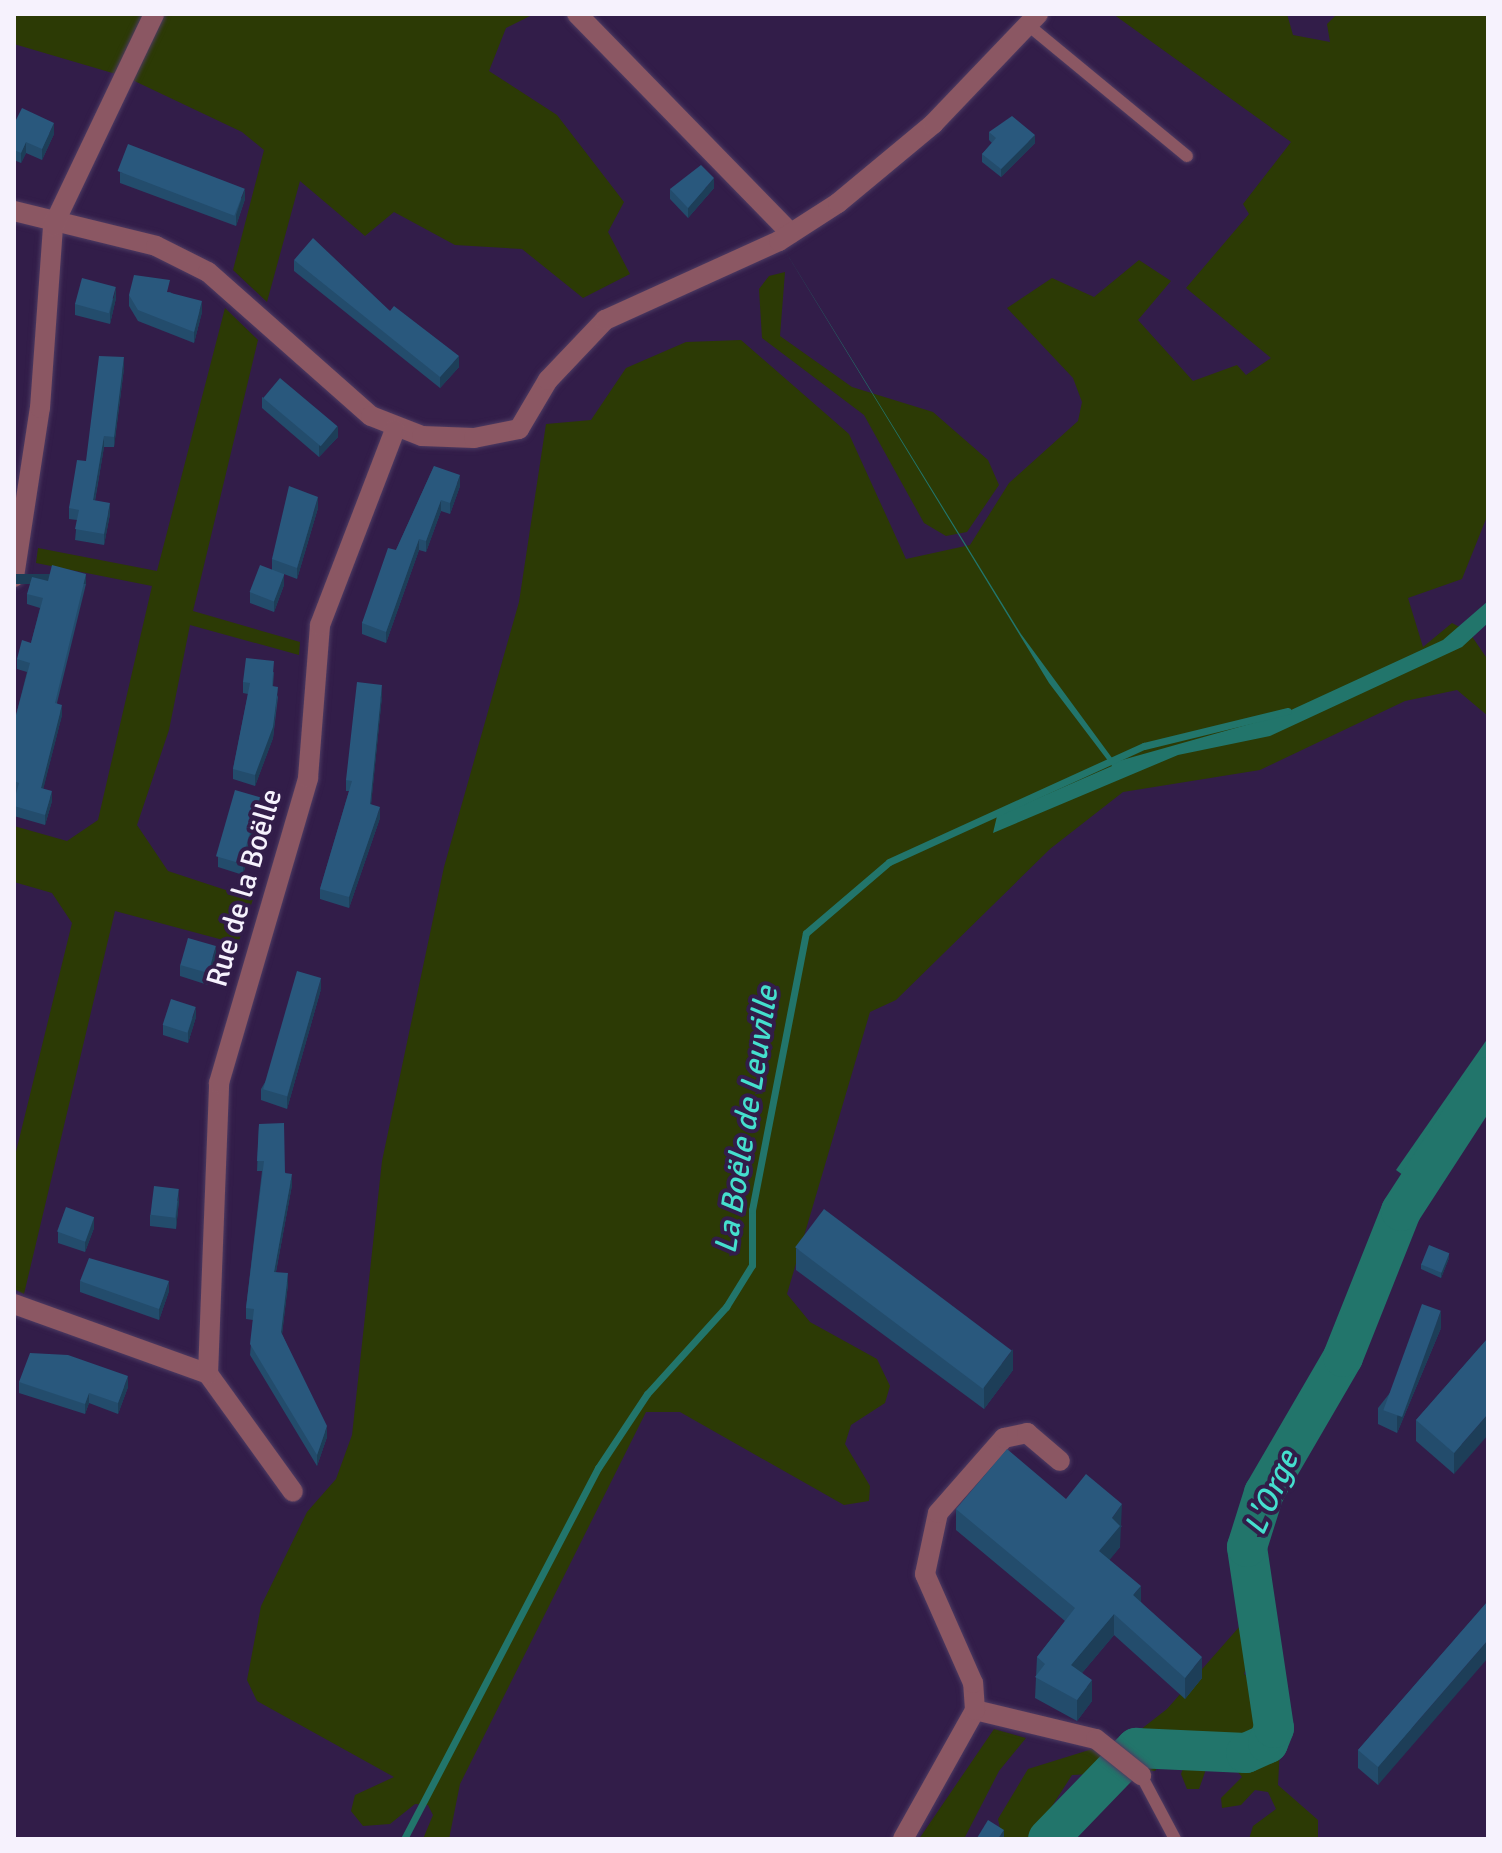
<!DOCTYPE html>
<html>
<head>
<meta charset="utf-8">
<style>
	body { margin:0 }
	#map { position:relative; width:1502px; height:1853px; overflow:hidden; background:#321d49; font-family:Signika,sans-serif }
	div>[style] { position:absolute }
	.green>* { inset:0; background:#2c3a05 }
	.water>* { inset:0; background:#22756b }
	.stream>* { height:7px; margin:-3.5px; padding:0 3.5px; transform-origin:3.5px; border-radius:3.5px; background:#22756b }
	.river>* { height:40px; margin:-20px; padding:0 20px; transform-origin:20px; border-radius:20px; background:#22756b }
	.roads { filter:drop-shadow(0 0 2px #4d3b62) drop-shadow(0 0 2px #4d3b62) }
	.lane>* { height:12px; margin:-6px; padding:0 6px; transform-origin:6px; border-radius:6px; background:#8b5763 }
	.street>* { height:20px; margin:-10px; padding:0 10px; transform-origin:10px; border-radius:10px; background:#8b5763 }
	.wall>* { inset:0; background:#234c6c }
	.shaded-wall>* { inset:0; background:#1d3e58; transform-origin:0 0 }
	.building>* { inset:0; background:#29587d; transform-origin:0 0 }
	span { translate:-50% -50%; white-space:nowrap; text-align:center; line-height:1.15; -webkit-text-stroke:8px #321d49; paint-order:stroke }
	.street-label { font-size:30px; color:#f6f2fd }
	.water-label { font-size:32px; color:#45dfce; font-style:italic }
	.frame { position:absolute; inset:0; border:16px solid #f6f2fd; pointer-events:none }
</style>
</head>
<body>
<div id="map">
	<div class="green">
		<i style="clip-path:polygon(14px 14px,534px 14px,506px 28px,489px 71px,557px 115px,624px 202px,608px 232px,630px 274px,583px 298px,522px 249px,455px 245px,394px 212px,365px 236px,300px 181px,267px 302px,233px 270px,264px 150px,242px 132px,126px 77px,14px 44px)"></i>
		<i style="clip-path:polygon(1113px 14px,1287px 14px,1293px 35px,1330px 42px,1327px 24px,1337px 14px,1488px 14px,1488px 514px,1462px 579px,1408px 598px,1423px 647px,1452px 623px,1469px 632px,1488px 660px,1488px 716px,1457px 690px,1405px 701px,1260px 770px,1123px 792px,1050px 849px,896px 1000px,870px 1012px,787px 1294px,810px 1322px,877px 1359px,890px 1386px,885px 1403px,851px 1425px,845px 1444px,870px 1486px,869px 1501px,844px 1505px,680px 1412px,646px 1412px,460px 1784px,449px 1839px,423px 1839px,433px 1815px,428px 1805px,415px 1804px,390px 1824px,363px 1826px,351px 1811px,355px 1795px,394px 1777px,257px 1701px,247px 1680px,261px 1606px,307px 1512px,336px 1479px,352px 1435px,382px 1161px,444px 867px,519px 602px,546px 424px,591px 420px,626px 368px,686px 342px,741px 340px,849px 434px,906px 559px,970px 545px,1009px 483px,1078px 421px,1082px 402px,1073px 378px,1007px 308px,1052px 278px,1094px 297px,1139px 260px,1171px 281px,1138px 320px,1193px 381px,1237px 365px,1246px 375px,1271px 358px,1186px 288px,1249px 214px,1243px 204px,1291px 142px)"></i>
		<i style="clip-path:polygon(785px 272px,780px 336px,852px 387px,933px 412px,988px 460px,999px 485px,967px 532px,946px 536px,924px 523px,864px 415px,762px 338px,759px 289px,769px 276px)"></i>
		<i style="clip-path:polygon(225px 308px,258px 340px,193px 611px,300px 642px,299px 655px,190px 625px,169px 730px,137px 825px,168px 871px,253px 899px,238px 944px,115px 911px,24px 1294px,14px 1289px,14px 1160px,72px 923px,52px 893px,14px 882px,14px 826px,67px 841px,98px 820px,152px 586px,36px 563px,38px 548px,157px 571px)"></i>
		<i style="clip-path:polygon(1252px 1625px,1257px 1634px,1244px 1674px,1256px 1682px,1262px 1722px,1280px 1747px,1278px 1785px,1318px 1820px,1318px 1839px,1249px 1839px,1253px 1826px,1276px 1809px,1268px 1792px,1255px 1790px,1241px 1805px,1222px 1808px,1221px 1798px,1242px 1777px,1228px 1760px,1209px 1761px,1199px 1789px,1187px 1789px,1181px 1774px,1194px 1739px,1185px 1733px,1155px 1771px,1072px 1775px,1031px 1839px,1002px 1838px,998px 1819px,1028px 1769px,1131px 1737px,1167px 1709px,1240px 1626px)"></i>
		<i style="clip-path:polygon(994px 1729px,1026px 1738px,999px 1771px,964px 1839px,919px 1839px)"></i>
	</div>
	<div class="water">
		<i style="clip-path:polygon(782px 246px,1021px 634px,1115px 762px,1278px 716px,1443px 640px,1488px 601px,1488px 623px,1462px 647px,1270px 736px,1178px 755px,993px 833px,997px 816px,1112px 766px,1049px 683px)"></i>
		<i style="clip-path:polygon(1488px 1038px,1488px 1105px,1418px 1186px,1396px 1170px)"></i>
	</div>
	<div class="stream">
		<i style="left:404px;top:1839px;width:419px;rotate:-62.4deg"></i>
		<i style="left:598px;top:1468px;width:89px;rotate:-56.5deg"></i>
		<i style="left:647px;top:1394px;width:118px;rotate:-47.8deg"></i>
		<i style="left:726px;top:1307px;width:49px;rotate:-58.2deg"></i>
		<i style="left:752px;top:1265px;width:55px;rotate:-90deg"></i>
		<i style="left:752px;top:1210px;width:282px;rotate:-79deg"></i>
		<i style="left:806px;top:933px;width:109px;rotate:-40.5deg"></i>
		<i style="left:889px;top:862px;width:280px;rotate:-24.5deg"></i>
		<i style="left:1144px;top:746px;width:148px;rotate:-13.7deg"></i>
	</div>
	<div class="river">
		<i style="left:1048px;top:1839px;width:127px;rotate:-46deg"></i>
		<i style="left:1136px;top:1748px;width:110px;rotate:2.6deg"></i>
		<i style="left:1246px;top:1753px;width:24px;rotate:-24deg"></i>
		<i style="left:1268px;top:1743px;width:16px;rotate:-68deg"></i>
		<i style="left:1274px;top:1728px;width:183px;rotate:-98.5deg"></i>
		<i style="left:1247px;top:1547px;width:57px;rotate:-72.5deg"></i>
		<i style="left:1264px;top:1493px;width:157px;rotate:-59.8deg"></i>
		<i style="left:1343px;top:1357px;width:157px;rotate:-68.3deg"></i>
		<i style="left:1401px;top:1211px;width:160px;rotate:-57deg"></i>
	</div>
	<div class="roads">
		<div class="lane">
			<i style="left:1028px;top:25px;width:206px;rotate:39.5deg"></i>
			<i style="left:1141px;top:1775px;width:72px;rotate:62deg"></i>
		</div>
		<div class="street">
			<i style="left:577px;top:14px;width:306px;rotate:45.7deg"></i>
			<i style="left:14px;top:211px;width:146px;rotate:13.8deg"></i>
			<i style="left:156px;top:246px;width:58px;rotate:26.6deg"></i>
			<i style="left:208px;top:272px;width:217px;rotate:41.5deg"></i>
			<i style="left:371px;top:416px;width:55px;rotate:21.4deg"></i>
			<i style="left:422px;top:436px;width:52px;rotate:2.2deg"></i>
			<i style="left:474px;top:438px;width:46px;rotate:-11.3deg"></i>
			<i style="left:519px;top:429px;width:57px;rotate:-59.4deg"></i>
			<i style="left:548px;top:380px;width:83px;rotate:-46.5deg"></i>
			<i style="left:605px;top:320px;width:191px;rotate:-24.4deg"></i>
			<i style="left:779px;top:241px;width:70px;rotate:-32.8deg"></i>
			<i style="left:838px;top:203px;width:124px;rotate:-39.7deg"></i>
			<i style="left:933px;top:124px;width:152px;rotate:-46.3deg"></i>
			<i style="left:14px;top:577px;width:171px;rotate:-81.3deg"></i>
			<i style="left:40px;top:408px;width:182px;rotate:-85.9deg"></i>
			<i style="left:53px;top:226px;width:235px;rotate:-64.5deg"></i>
			<i style="left:14px;top:1304px;width:206px;rotate:19.8deg"></i>
			<i style="left:208px;top:1374px;width:145px;rotate:54.2deg"></i>
			<i style="left:208px;top:1374px;width:291px;rotate:-87.8deg"></i>
			<i style="left:219px;top:1083px;width:318px;rotate:-73.7deg"></i>
			<i style="left:308px;top:778px;width:153px;rotate:-85.5deg"></i>
			<i style="left:320px;top:625px;width:209px;rotate:-69deg"></i>
			<i style="left:975px;top:1710px;width:124px;rotate:13.5deg"></i>
			<i style="left:1096px;top:1739px;width:58px;rotate:38.7deg"></i>
			<i style="left:903px;top:1839px;width:148px;rotate:-60.8deg"></i>
			<i style="left:975px;top:1710px;width:27px;rotate:-94deg"></i>
			<i style="left:973px;top:1683px;width:119px;rotate:-113.8deg"></i>
			<i style="left:925px;top:1574px;width:62px;rotate:-78deg"></i>
			<i style="left:938px;top:1513px;width:100px;rotate:-48.7deg"></i>
			<i style="left:1004px;top:1438px;width:24px;rotate:-12deg"></i>
			<i style="left:1027px;top:1433px;width:43px;rotate:40.3deg"></i>
		</div>
	</div>
	<div class="wall">
		<i style="clip-path:polygon(14px 124px,54px 134px,42px 160px,26px 153px,21px 163px,14px 160px)"></i>
		<i style="clip-path:polygon(989px 132px,1035px 143px,1001px 177px,982px 162px,982px 154px,992px 143px,989px 140px)"></i>
		<i style="clip-path:polygon(120px 172px,245px 199px,236px 226px,120px 183px)"></i>
		<i style="clip-path:polygon(714px 188px,688px 218px,670px 199px,670px 189px)"></i>
		<i style="clip-path:polygon(294px 260px,390px 311px,459px 367px,440px 388px,294px 271px)"></i>
		<i style="clip-path:polygon(170px 292px,202px 312px,194px 343px,138px 321px,129px 306px,129px 295px)"></i>
		<i style="clip-path:polygon(116px 298px,110px 324px,75px 315px,75px 304px)"></i>
		<i style="clip-path:polygon(124px 368px,114px 447px,104px 447px,95px 501px,110px 514px,104px 545px,75px 540px,77px 520px,69px 519px,69px 508px,86px 461px)"></i>
		<i style="clip-path:polygon(262px 397px,338px 437px,319px 457px,262px 408px)"></i>
		<i style="clip-path:polygon(434px 466px,460px 486px,450px 514px,441px 511px,426px 552px,419px 550px,386px 643px,362px 634px,362px 623px,396px 550px)"></i>
		<i style="clip-path:polygon(318px 508px,297px 579px,284px 574px,284px 585px,274px 612px,250px 603px,250px 592px,272px 570px,272px 559px)"></i>
		<i style="clip-path:polygon(48px 581px,86px 584px,57px 703px,62px 715px,43px 789px,52px 801px,45px 825px,14px 816px,14px 801px,16px 792px,14px 791px,14px 723px,27px 672px,17px 669px,17px 659px,31px 643px,40px 608px,27px 604px,27px 594px)"></i>
		<i style="clip-path:polygon(274px 672px,273px 686px,278px 697px,273px 738px,255px 786px,233px 779px,233px 769px,248px 694px,243px 693px,243px 682px)"></i>
		<i style="clip-path:polygon(382px 696px,371px 804px,380px 818px,349px 908px,320px 899px,320px 889px,349px 791px,346px 791px,346px 780px)"></i>
		<i style="clip-path:polygon(260px 808px,243px 875px,218px 867px,218px 857px)"></i>
		<i style="clip-path:polygon(216px 957px,208px 985px,180px 976px,180px 965px)"></i>
		<i style="clip-path:polygon(321px 989px,287px 1109px,261px 1100px,261px 1089px)"></i>
		<i style="clip-path:polygon(196px 1017px,188px 1043px,163px 1035px,163px 1025px)"></i>
		<i style="clip-path:polygon(259px 1124px,292px 1185px,276px 1272px,288px 1284px,282px 1334px,327px 1437px,317px 1466px,250px 1355px,253px 1320px,246px 1319px,246px 1308px,262px 1171px,257px 1171px)"></i>
		<i style="clip-path:polygon(179px 1200px,176px 1229px,150px 1226px,150px 1215px)"></i>
		<i style="clip-path:polygon(94px 1228px,85px 1252px,58px 1243px,58px 1232px)"></i>
		<i style="clip-path:polygon(796px 1248px,1013px 1370px,984px 1409px,796px 1270px)"></i>
		<i style="clip-path:polygon(1449px 1258px,1441px 1278px,1421px 1269px,1421px 1264px)"></i>
		<i style="clip-path:polygon(80px 1281px,169px 1291px,159px 1320px,80px 1292px)"></i>
		<i style="clip-path:polygon(1441px 1328px,1397px 1433px,1378px 1424px,1378px 1408px)"></i>
		<i style="clip-path:polygon(1488px 1338px,1454px 1474px,1416px 1441px,1416px 1420px)"></i>
		<i style="clip-path:polygon(19px 1382px,128px 1387px,118px 1414px,89px 1403px,85px 1414px,19px 1393px)"></i>
		<i style="clip-path:polygon(1066px 1499px,1122px 1526px,1120px 1528px,1120px 1547px,1109px 1560px,1141px 1602px,1202px 1678px,1185px 1699px,1114px 1635px,1082px 1673px,1092px 1701px,1077px 1721px,1035px 1698px,1037px 1657px,1065px 1621px,956px 1530px,956px 1509px)"></i>
		<i style="clip-path:polygon(1488px 1601px,1378px 1785px,1358px 1768px,1358px 1750px)"></i>
	</div>
	<div class="shaded-wall">
		<i style="clip-path:polygon(54px 123px,54px 134px,42px 160px,42px 149px)"></i>
		<i style="clip-path:polygon(1035px 135px,1035px 143px,1001px 177px,1001px 169px)"></i>
		<i style="clip-path:polygon(26px 142px,26px 153px,21px 163px,21px 153px)"></i>
		<i style="clip-path:polygon(714px 178px,714px 188px,688px 218px,688px 208px)"></i>
		<i style="clip-path:polygon(245px 188px,245px 199px,236px 226px,236px 215px)"></i>
		<i style="clip-path:polygon(116px 287px,116px 298px,110px 324px,110px 313px)"></i>
		<i style="clip-path:polygon(202px 301px,202px 312px,194px 343px,194px 332px)"></i>
		<i style="clip-path:polygon(459px 356px,459px 367px,440px 388px,440px 377px)"></i>
		<i style="clip-path:polygon(124px 357px,124px 368px,114px 447px,114px 437px)"></i>
		<i style="clip-path:polygon(338px 426px,338px 437px,319px 457px,319px 446px)"></i>
		<i style="clip-path:polygon(104px 436px,104px 447px,93px 511px,93px 500px)"></i>
		<i style="clip-path:polygon(460px 475px,460px 486px,450px 514px,450px 503px)"></i>
		<i style="clip-path:polygon(318px 497px,318px 508px,297px 579px,297px 568px)"></i>
		<i style="clip-path:polygon(441px 500px,441px 511px,426px 552px,426px 541px)"></i>
		<i style="clip-path:polygon(110px 503px,110px 514px,104px 545px,104px 534px)"></i>
		<i style="clip-path:polygon(419px 539px,419px 550px,386px 643px,386px 632px)"></i>
		<i style="left:86px;top:574px;width:10px;height:133px;rotate:90deg"></i>
		<i style="clip-path:polygon(284px 574px,284px 585px,274px 612px,274px 601px)"></i>
		<i style="clip-path:polygon(382px 685px,382px 696px,370px 815px,370px 804px)"></i>
		<i style="clip-path:polygon(278px 687px,273px 738px,255px 786px,255px 775px)"></i>
		<i style="clip-path:polygon(62px 705px,62px 715px,41px 798px,41px 788px)"></i>
		<i style="clip-path:polygon(52px 791px,52px 801px,45px 825px,45px 815px)"></i>
		<i style="clip-path:polygon(260px 797px,260px 808px,243px 875px,243px 864px)"></i>
		<i style="clip-path:polygon(380px 807px,380px 818px,349px 908px,349px 897px)"></i>
		<i style="clip-path:polygon(216px 946px,216px 957px,208px 985px,208px 974px)"></i>
		<i style="clip-path:polygon(321px 978px,321px 989px,287px 1109px,287px 1098px)"></i>
		<i style="clip-path:polygon(196px 1007px,196px 1017px,188px 1043px,188px 1032px)"></i>
		<i style="clip-path:polygon(292px 1174px,292px 1185px,274px 1282px,274px 1272px)"></i>
		<i style="clip-path:polygon(179px 1189px,179px 1200px,176px 1229px,176px 1218px)"></i>
		<i style="clip-path:polygon(94px 1217px,94px 1228px,85px 1252px,85px 1241px)"></i>
		<i style="clip-path:polygon(1449px 1253px,1449px 1258px,1441px 1278px,1441px 1272px)"></i>
		<i style="clip-path:polygon(288px 1273px,288px 1284px,281px 1343px,281px 1332px)"></i>
		<i style="clip-path:polygon(169px 1281px,169px 1291px,159px 1320px,159px 1309px)"></i>
		<i style="clip-path:polygon(1441px 1311px,1441px 1328px,1397px 1433px,1397px 1417px)"></i>
		<i style="clip-path:polygon(1013px 1349px,1013px 1370px,984px 1409px,984px 1387px)"></i>
		<i style="clip-path:polygon(128px 1376px,128px 1387px,118px 1414px,118px 1403px)"></i>
		<i style="clip-path:polygon(89px 1393px,89px 1403px,85px 1414px,85px 1404px)"></i>
		<i style="clip-path:polygon(1488px 1414px,1488px 1435px,1454px 1474px,1454px 1453px)"></i>
		<i style="clip-path:polygon(327px 1426px,327px 1437px,317px 1466px,317px 1455px)"></i>
		<i style="clip-path:polygon(1122px 1504px,1120px 1547px,1099px 1573px,1099px 1551px,1112px 1518px)"></i>
		<i style="clip-path:polygon(1141px 1586px,1141px 1608px,1133px 1595px)"></i>
		<i style="clip-path:polygon(1114px 1614px,1114px 1635px,1071px 1686px,1071px 1665px)"></i>
		<i style="clip-path:polygon(1488px 1640px,1488px 1658px,1378px 1785px,1378px 1767px)"></i>
		<i style="clip-path:polygon(1202px 1657px,1202px 1678px,1185px 1699px,1185px 1678px)"></i>
		<i style="clip-path:polygon(1092px 1680px,1092px 1701px,1077px 1721px,1077px 1700px)"></i>
		<i style="clip-path:polygon(1004px 1830px,1004px 1839px,998px 1839px)"></i>
	</div>
	<div class="building">
		<i style="clip-path:polygon(22px 108px,54px 123px,42px 149px,26px 142px,21px 153px,14px 150px,14px 124px)"></i>
		<i style="clip-path:polygon(1012px 116px,1035px 135px,1001px 169px,982px 154px,996px 138px,989px 132px)"></i>
		<i style="left:128px;top:144px;width:125px;height:29px;rotate:21deg"></i>
		<i style="clip-path:polygon(701px 165px,714px 178px,688px 208px,670px 189px)"></i>
		<i style="clip-path:polygon(313px 238px,390px 311px,394px 306px,459px 356px,440px 377px,294px 260px)"></i>
		<i style="clip-path:polygon(134px 275px,170px 280px,167px 292px,202px 301px,194px 332px,138px 310px,129px 295px)"></i>
		<i style="left:82px;top:278px;width:35px;height:27px;rotate:15deg"></i>
		<i style="clip-path:polygon(99px 356px,124px 357px,114px 437px,104px 436px,93px 500px,110px 503px,104px 534px,75px 529px,79px 510px,69px 508px,77px 460px,86px 461px)"></i>
		<i style="left:280px;top:378px;width:75px;height:26px;rotate:40deg"></i>
		<i style="clip-path:polygon(434px 466px,460px 475px,450px 503px,441px 500px,426px 541px,419px 539px,386px 632px,362px 623px,388px 548px,396px 550px)"></i>
		<i style="clip-path:polygon(289px 486px,318px 497px,297px 568px,272px 559px)"></i>
		<i style="clip-path:polygon(52px 565px,86px 574px,55px 703px,62px 705px,41px 788px,52px 791px,45px 815px,14px 806px,14px 801px,19px 783px,14px 781px,14px 723px,30px 663px,17px 659px,22px 640px,31px 643px,43px 598px,27px 594px,32px 577px,48px 581px)"></i>
		<i style="left:260px;top:565px;width:26px;height:29px;rotate:21deg"></i>
		<i style="clip-path:polygon(246px 658px,274px 661px,272px 686px,278px 687px,273px 727px,255px 775px,233px 769px,250px 683px,243px 682px)"></i>
		<i style="clip-path:polygon(357px 682px,382px 685px,370px 804px,380px 807px,349px 897px,320px 889px,352px 781px,346px 780px)"></i>
		<i style="left:235px;top:790px;width:26px;height:69px;rotate:16deg"></i>
		<i style="left:188px;top:938px;width:29px;height:28px;rotate:16deg"></i>
		<i style="left:297px;top:971px;width:25px;height:123px;rotate:16deg"></i>
		<i style="left:171px;top:999px;width:26px;height:27px;rotate:18deg"></i>
		<i style="clip-path:polygon(284px 1123px,285px 1173px,292px 1174px,274px 1272px,288px 1273px,281px 1332px,327px 1426px,317px 1455px,250px 1344px,254px 1309px,246px 1308px,264px 1161px,257px 1161px,259px 1124px)"></i>
		<i style="left:154px;top:1186px;width:25px;height:29px;rotate:7deg"></i>
		<i style="left:66px;top:1207px;width:30px;height:26px;rotate:20deg"></i>
		<i style="left:824px;top:1209px;width:235px;height:48px;rotate:37deg"></i>
		<i style="left:1429px;top:1245px;width:22px;height:21px;rotate:22deg"></i>
		<i style="clip-path:polygon(89px 1258px,169px 1281px,159px 1309px,80px 1281px)"></i>
		<i style="left:1422px;top:1304px;width:20px;height:113px;rotate:20deg"></i>
		<i style="clip-path:polygon(1488px 1338px,1488px 1414px,1454px 1453px,1416px 1420px)"></i>
		<i style="clip-path:polygon(30px 1353px,68px 1355px,128px 1376px,118px 1403px,89px 1393px,85px 1404px,19px 1382px)"></i>
		<i style="clip-path:polygon(1007px 1449px,1066px 1499px,1086px 1474px,1122px 1504px,1112px 1518px,1120px 1526px,1099px 1551px,1141px 1586px,1133px 1595px,1202px 1657px,1185px 1678px,1114px 1614px,1071px 1665px,1092px 1680px,1077px 1700px,1035px 1677px,1045px 1664px,1037px 1657px,1075px 1608px,956px 1509px)"></i>
		<i style="clip-path:polygon(1488px 1601px,1488px 1640px,1378px 1767px,1358px 1750px)"></i>
		<i style="clip-path:polygon(988px 1820px,1004px 1830px,998px 1839px,979px 1839px,977px 1838px)"></i>
	</div>
	<div class="street-label">
		<span style="left:245px;top:888px;rotate:-74deg">Rue de la Boëlle</span>
	</div>
	<div class="water-label">
		<span style="left:747px;top:1120px;rotate:-81deg">La Boële de Leuville</span>
		<span style="left:1272px;top:1493px;rotate:-66deg">L'Orge</span>
	</div>
	<div class="frame"></div>
</div>
</body>
</html>
